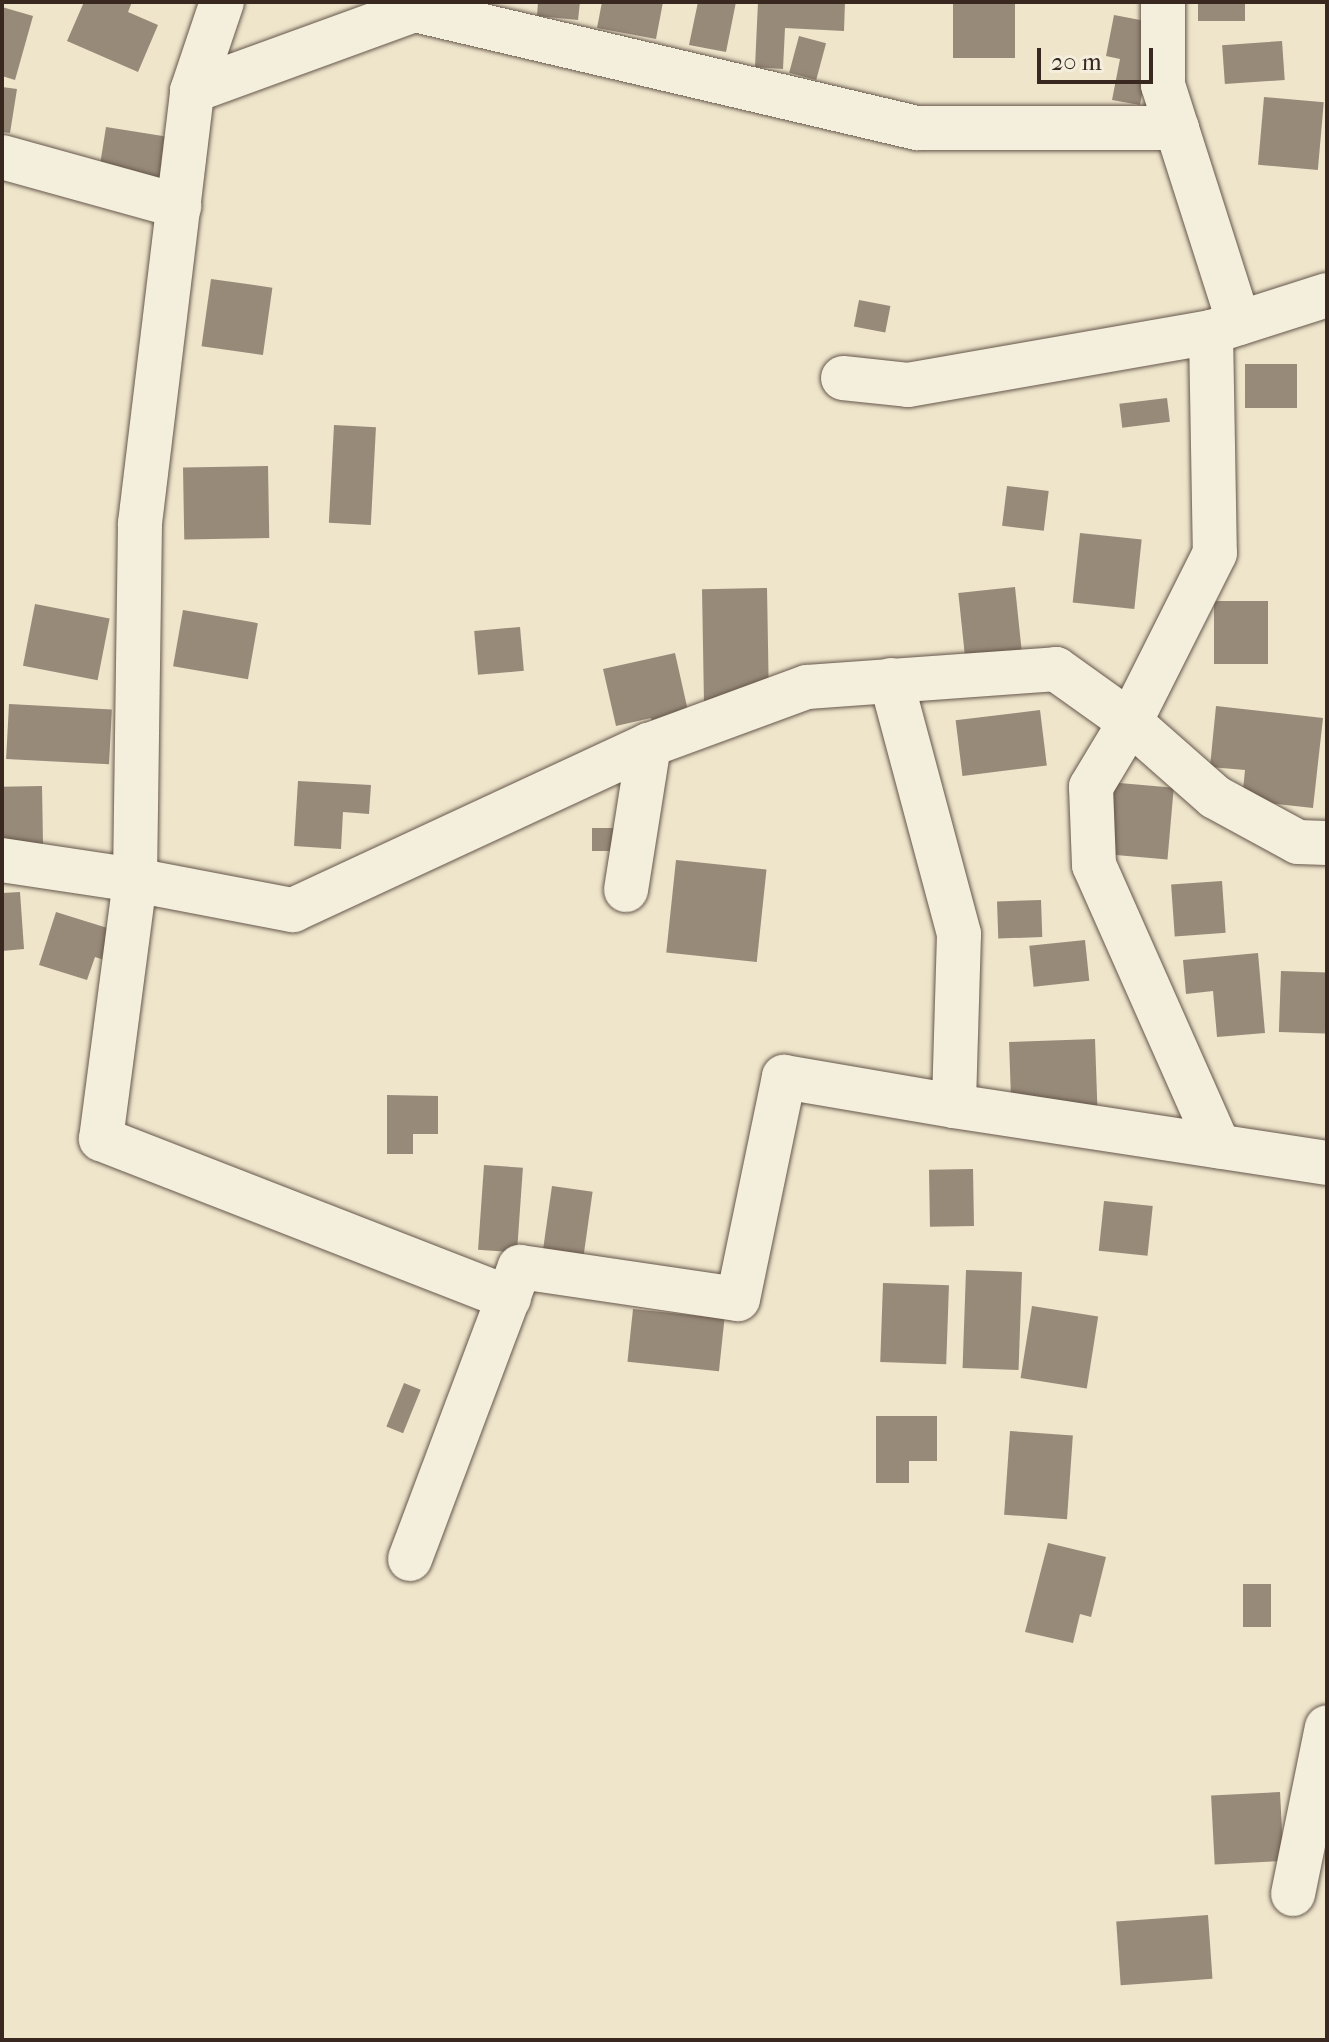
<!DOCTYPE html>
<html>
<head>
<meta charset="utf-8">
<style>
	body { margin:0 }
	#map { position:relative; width:1329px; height:2042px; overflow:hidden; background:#eee5cb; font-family:"IM FELL French Canon",serif }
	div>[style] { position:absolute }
	.building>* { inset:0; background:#978a79; transform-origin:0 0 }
	.roads { filter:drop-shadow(0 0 2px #66574b) drop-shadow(0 0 2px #66574b) }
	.minor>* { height:44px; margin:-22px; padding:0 22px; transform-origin:22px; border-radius:22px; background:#f4eedd }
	span { translate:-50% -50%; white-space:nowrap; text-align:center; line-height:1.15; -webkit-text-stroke:7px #f4eedd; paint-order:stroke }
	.frame { position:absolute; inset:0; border:4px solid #382820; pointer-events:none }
	.scale { position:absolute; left:1037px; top:48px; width:116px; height:36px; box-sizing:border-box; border:4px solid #382820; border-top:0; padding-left:10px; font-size:24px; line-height:28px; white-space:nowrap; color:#382820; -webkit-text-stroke:6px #f4eedd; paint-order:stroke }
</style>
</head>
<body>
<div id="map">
	<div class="building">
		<i style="clip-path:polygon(84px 2px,132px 2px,128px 12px,158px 25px,138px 72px,67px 41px)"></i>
		<i style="clip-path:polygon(538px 2px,580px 2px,578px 20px,537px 16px)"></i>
		<i style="clip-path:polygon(602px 2px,663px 2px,656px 39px,597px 28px)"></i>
		<i style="clip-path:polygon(698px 2px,736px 2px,726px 52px,689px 45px)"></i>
		<i style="clip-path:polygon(758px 2px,845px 2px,844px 31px,785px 28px,783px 69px,755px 67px)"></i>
		<i style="left:953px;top:2px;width:62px;height:56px"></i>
		<i style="left:1198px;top:2px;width:47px;height:19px"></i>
		<i style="clip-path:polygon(2px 7px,33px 16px,15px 80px,2px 76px)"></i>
		<i style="clip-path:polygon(1114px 15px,1156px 23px,1140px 105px,1112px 100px,1120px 59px,1106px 56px)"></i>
		<i style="left:799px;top:36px;width:28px;height:38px;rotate:15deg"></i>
		<i style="left:1282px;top:41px;width:39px;height:60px;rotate:86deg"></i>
		<i style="clip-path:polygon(2px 87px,17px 89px,10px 133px,2px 132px)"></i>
		<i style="left:1264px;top:97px;width:60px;height:68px;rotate:5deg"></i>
		<i style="left:106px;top:127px;width:86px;height:59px;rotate:9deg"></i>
		<i style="left:211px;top:279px;width:62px;height:68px;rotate:8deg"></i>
		<i style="left:859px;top:300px;width:32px;height:27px;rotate:11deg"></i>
		<i style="left:1297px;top:364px;width:44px;height:52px;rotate:90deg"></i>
		<i style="left:1167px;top:398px;width:24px;height:48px;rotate:83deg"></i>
		<i style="left:334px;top:425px;width:42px;height:98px;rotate:3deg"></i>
		<i style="left:268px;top:466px;width:72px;height:85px;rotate:89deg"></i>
		<i style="left:1007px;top:486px;width:42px;height:40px;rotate:7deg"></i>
		<i style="left:1080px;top:533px;width:62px;height:70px;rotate:6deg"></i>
		<i style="left:1015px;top:587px;width:64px;height:57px;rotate:84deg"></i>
		<i style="left:767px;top:588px;width:122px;height:65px;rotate:89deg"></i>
		<i style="left:1214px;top:601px;width:54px;height:63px"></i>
		<i style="left:35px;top:604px;width:76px;height:63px;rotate:11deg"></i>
		<i style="left:183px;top:610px;width:76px;height:57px;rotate:10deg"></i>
		<i style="left:520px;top:627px;width:44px;height:46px;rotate:85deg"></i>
		<i style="clip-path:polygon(675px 653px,694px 738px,657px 745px,651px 718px,616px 726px,603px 669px)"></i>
		<i style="left:9px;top:704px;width:103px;height:55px;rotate:3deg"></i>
		<i style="clip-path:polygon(1216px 706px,1323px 718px,1313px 808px,1242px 800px,1245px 770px,1210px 767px)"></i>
		<i style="left:1040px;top:710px;width:56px;height:85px;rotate:83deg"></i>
		<i style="clip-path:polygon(298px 781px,371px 785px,369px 814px,343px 812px,341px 849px,294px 846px)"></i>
		<i style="left:1108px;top:782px;width:66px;height:72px;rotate:5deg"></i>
		<i style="left:42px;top:786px;width:61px;height:40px;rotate:89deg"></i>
		<i style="left:629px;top:828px;width:23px;height:37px;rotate:90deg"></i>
		<i style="left:676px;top:860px;width:91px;height:93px;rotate:6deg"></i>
		<i style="left:1222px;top:881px;width:52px;height:51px;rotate:86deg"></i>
		<i style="clip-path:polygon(20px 892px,24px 949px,2px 951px,2px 893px)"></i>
		<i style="left:1041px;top:900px;width:37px;height:44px;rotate:88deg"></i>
		<i style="clip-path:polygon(56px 912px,130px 935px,120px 965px,95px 957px,87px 980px,39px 965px)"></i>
		<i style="left:1085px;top:940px;width:41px;height:56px;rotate:84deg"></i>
		<i style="clip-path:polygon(1258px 953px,1265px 1033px,1217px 1037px,1213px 991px,1186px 994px,1183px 960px)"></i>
		<i style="left:1281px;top:971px;width:46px;height:61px;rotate:2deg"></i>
		<i style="left:1095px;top:1039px;width:67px;height:86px;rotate:88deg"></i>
		<i style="clip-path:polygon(387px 1095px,438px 1096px,438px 1134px,413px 1134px,413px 1154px,387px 1154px)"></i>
		<i style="left:484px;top:1165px;width:39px;height:85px;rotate:4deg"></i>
		<i style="left:973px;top:1169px;width:57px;height:44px;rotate:89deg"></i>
		<i style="left:552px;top:1186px;width:41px;height:67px;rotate:8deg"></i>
		<i style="left:1104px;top:1201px;width:49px;height:50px;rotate:6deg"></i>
		<i style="left:966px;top:1270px;width:56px;height:98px;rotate:2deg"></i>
		<i style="left:883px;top:1283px;width:66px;height:79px;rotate:2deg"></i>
		<i style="left:1032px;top:1306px;width:67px;height:73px;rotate:9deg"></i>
		<i style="left:633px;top:1309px;width:92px;height:53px;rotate:6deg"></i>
		<i style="left:404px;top:1383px;width:18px;height:47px;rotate:22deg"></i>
		<i style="clip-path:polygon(876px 1416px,937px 1416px,937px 1461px,909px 1461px,909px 1483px,876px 1483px)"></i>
		<i style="left:1010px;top:1431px;width:63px;height:84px;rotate:4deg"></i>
		<i style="clip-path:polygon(1048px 1543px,1106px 1557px,1091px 1617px,1080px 1614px,1073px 1643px,1025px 1632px)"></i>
		<i style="left:1243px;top:1584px;width:28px;height:43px"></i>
		<i style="left:1280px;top:1792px;width:69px;height:69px;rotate:87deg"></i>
		<i style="left:1208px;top:1915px;width:64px;height:92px;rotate:86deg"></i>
	</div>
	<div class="roads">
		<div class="minor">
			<i style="left:1163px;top:2px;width:83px;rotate:90deg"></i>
			<i style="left:1163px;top:85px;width:250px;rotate:72.3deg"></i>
			<i style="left:415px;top:10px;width:516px;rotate:13.23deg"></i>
			<i style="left:917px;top:128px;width:260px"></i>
			<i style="left:192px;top:91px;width:94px;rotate:-71.4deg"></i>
			<i style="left:2px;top:157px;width:184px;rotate:15.5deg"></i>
			<i style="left:1211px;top:332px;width:221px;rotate:89deg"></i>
			<i style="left:1215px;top:553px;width:189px;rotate:116.7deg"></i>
			<i style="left:1130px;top:722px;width:76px;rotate:121deg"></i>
			<i style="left:1091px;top:787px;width:78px;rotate:87.8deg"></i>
			<i style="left:1094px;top:865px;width:308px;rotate:66.1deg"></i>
			<i style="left:843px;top:378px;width:65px;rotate:6.1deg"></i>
			<i style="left:908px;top:385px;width:308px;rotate:-9.9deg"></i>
			<i style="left:1211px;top:332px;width:122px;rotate:-17.7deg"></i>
			<i style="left:891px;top:680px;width:263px;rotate:75deg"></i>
			<i style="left:959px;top:934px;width:172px;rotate:91.7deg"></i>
			<i style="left:954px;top:1106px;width:377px;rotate:8.7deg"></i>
			<i style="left:2px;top:860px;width:134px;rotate:8.6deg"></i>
			<i style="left:135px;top:880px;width:357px;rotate:-89.2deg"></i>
			<i style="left:140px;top:523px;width:435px;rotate:-83.1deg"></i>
			<i style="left:192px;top:91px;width:237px;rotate:-20deg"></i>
			<i style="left:415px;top:10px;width:9px;rotate:-69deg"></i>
			<i style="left:626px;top:890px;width:147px;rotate:-81deg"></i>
			<i style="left:649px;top:745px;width:168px;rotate:-20.2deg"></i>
			<i style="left:807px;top:687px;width:250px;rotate:-4.1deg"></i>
			<i style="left:1056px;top:669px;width:91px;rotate:35.6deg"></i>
			<i style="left:1130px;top:722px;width:113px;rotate:41.4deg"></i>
			<i style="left:1215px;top:797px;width:94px;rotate:28.5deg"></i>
			<i style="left:1298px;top:842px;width:29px;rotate:2deg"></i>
			<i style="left:509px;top:1298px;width:438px;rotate:-158.7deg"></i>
			<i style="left:101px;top:1139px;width:261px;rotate:-82.5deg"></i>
			<i style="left:135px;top:880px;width:161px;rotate:10.8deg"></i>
			<i style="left:293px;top:910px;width:392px;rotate:-24.9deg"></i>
			<i style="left:410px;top:1559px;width:312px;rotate:-69.4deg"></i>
			<i style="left:520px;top:1267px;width:220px;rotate:8.4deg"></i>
			<i style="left:738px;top:1299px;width:227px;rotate:-78.3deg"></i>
			<i style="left:784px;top:1077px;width:172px;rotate:9.7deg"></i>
			<i style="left:1293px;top:1894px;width:170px;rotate:-78.5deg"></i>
		</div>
	</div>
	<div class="frame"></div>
	<div class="scale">20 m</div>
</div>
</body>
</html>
